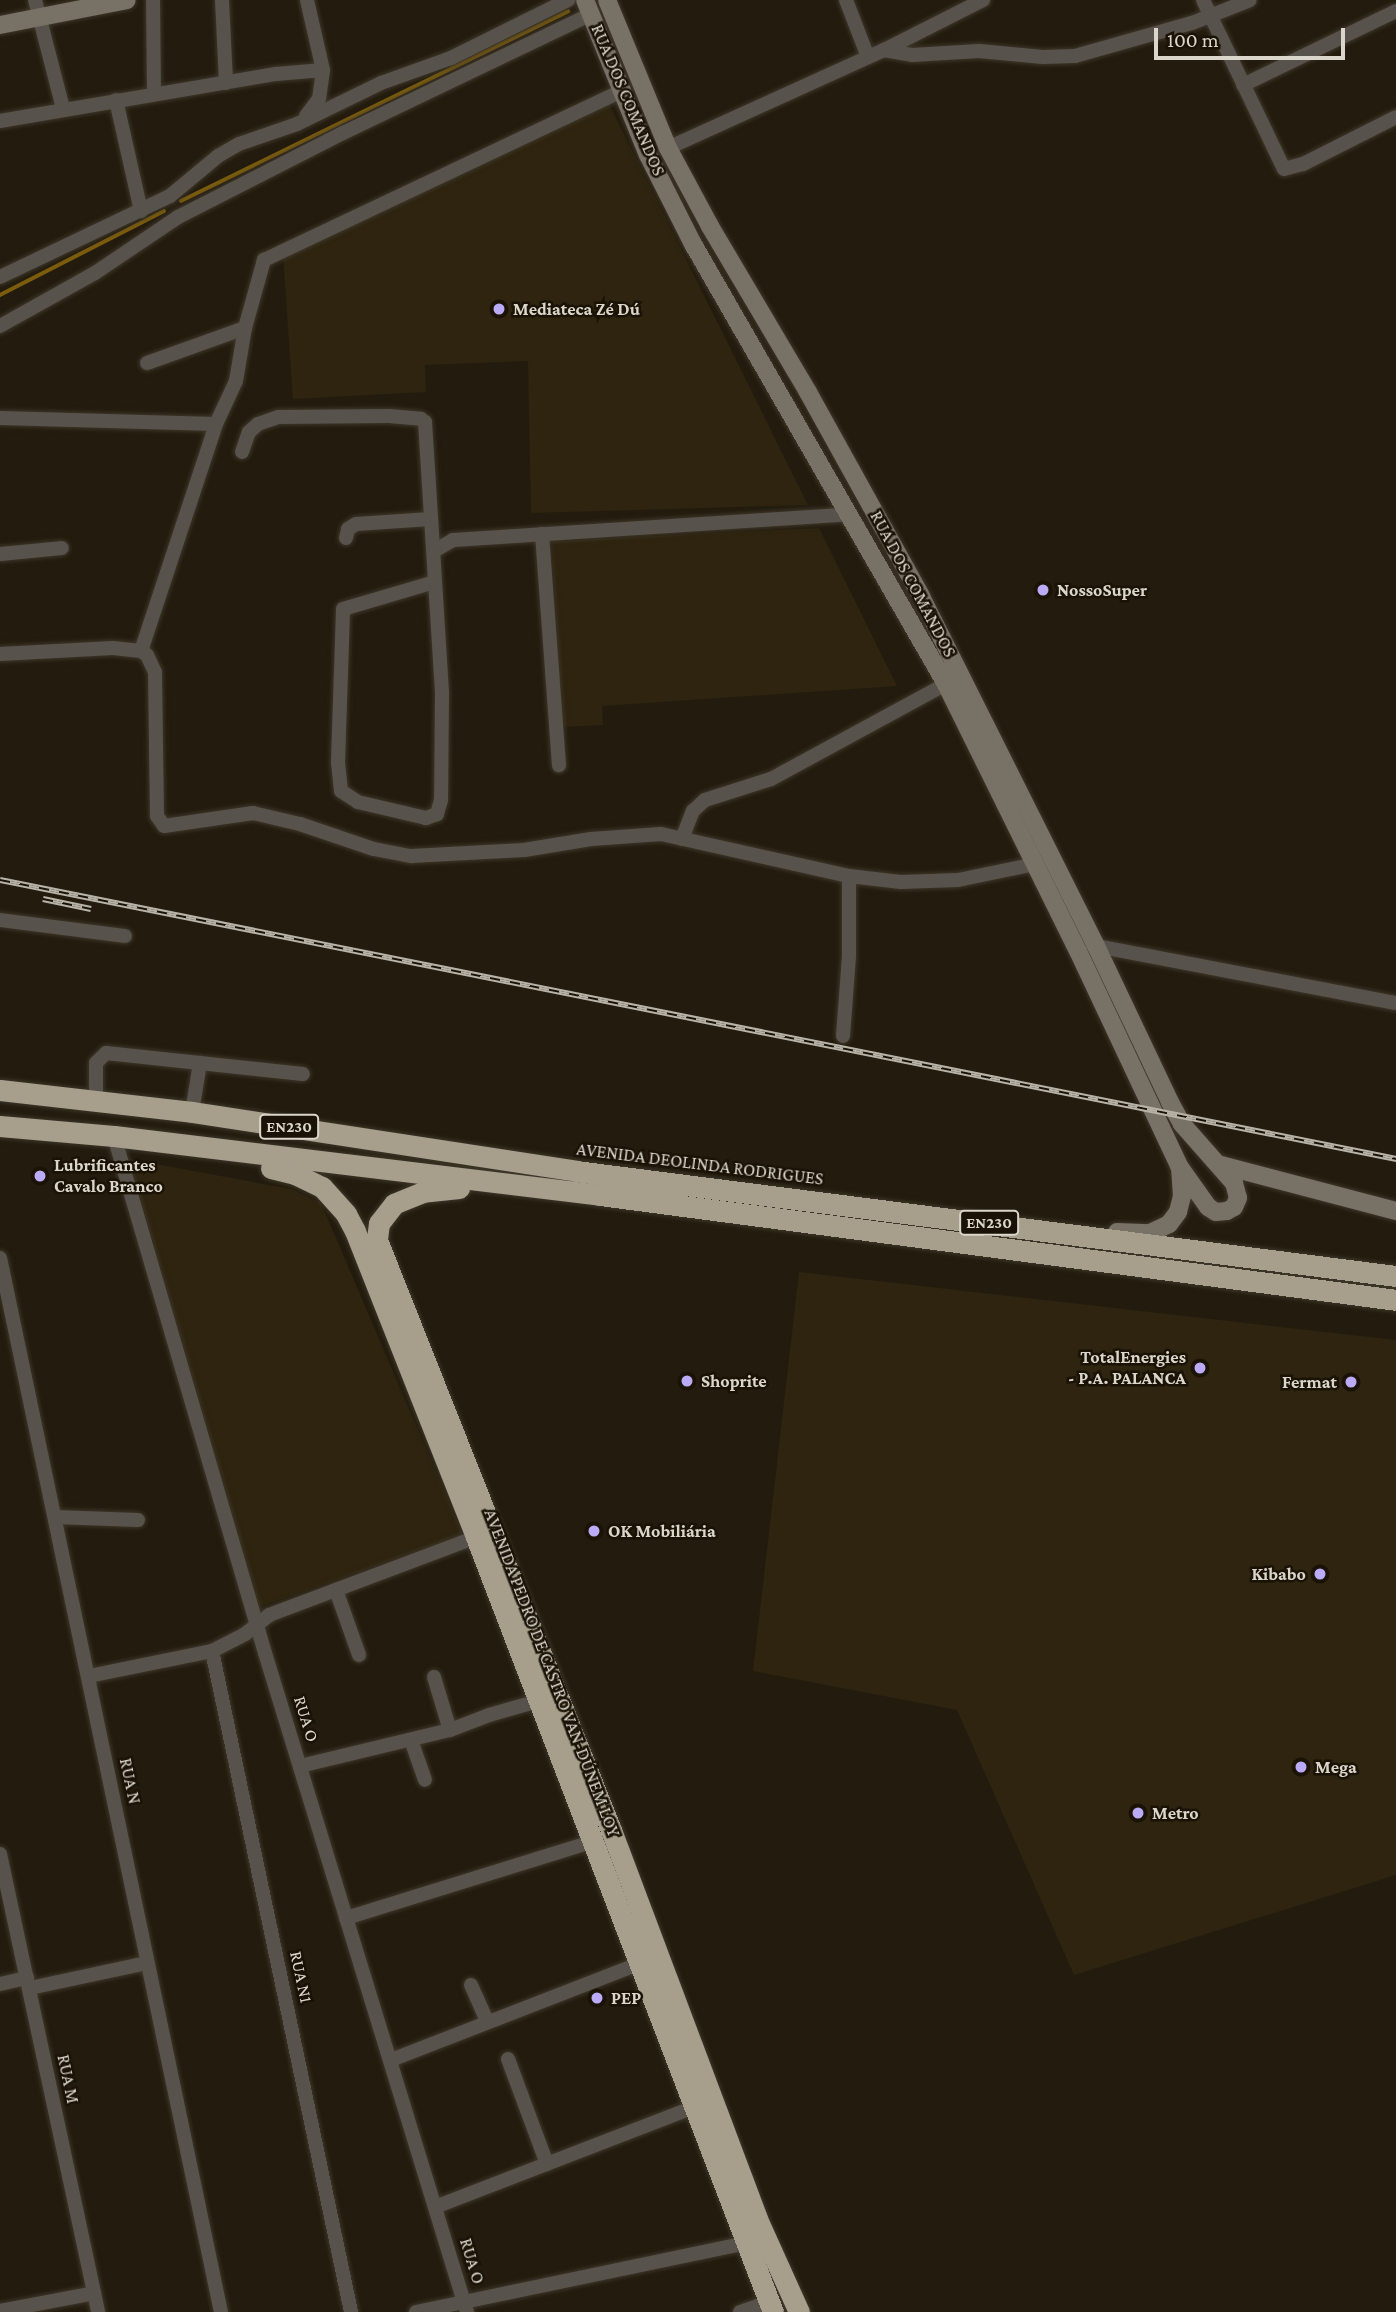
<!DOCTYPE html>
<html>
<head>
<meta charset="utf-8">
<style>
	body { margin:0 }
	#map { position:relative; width:1396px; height:2312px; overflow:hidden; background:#231c0e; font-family:"Crimson Pro",serif }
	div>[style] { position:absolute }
	.built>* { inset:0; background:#2e240f }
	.stream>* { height:3.5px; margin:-1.75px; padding:0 1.75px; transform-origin:1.75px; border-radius:1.75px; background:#7c5d0e }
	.roads { filter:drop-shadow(0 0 2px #3d3629) drop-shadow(0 0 2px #3d3629) }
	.street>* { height:14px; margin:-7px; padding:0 7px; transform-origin:7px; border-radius:7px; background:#57534c }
	.secondary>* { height:18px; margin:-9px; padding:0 9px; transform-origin:9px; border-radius:9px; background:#777166 }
	.highway>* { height:21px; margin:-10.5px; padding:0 10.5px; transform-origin:10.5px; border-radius:10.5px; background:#a79e8c }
	.rail>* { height:6px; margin-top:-3px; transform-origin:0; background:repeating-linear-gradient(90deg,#1a1305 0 10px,#b8b3a8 0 20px); box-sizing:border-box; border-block:2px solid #b8b3a8 }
	.dots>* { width:19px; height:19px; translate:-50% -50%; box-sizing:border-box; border:4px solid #1a1305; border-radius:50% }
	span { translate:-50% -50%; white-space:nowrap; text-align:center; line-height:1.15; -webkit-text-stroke:5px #1a1305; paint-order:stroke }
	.shield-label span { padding:2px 5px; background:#1a1305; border:2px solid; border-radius:5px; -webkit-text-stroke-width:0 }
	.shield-label { font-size:16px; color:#dbd6cc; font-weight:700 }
	.street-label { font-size:18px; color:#dbd6cc }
	.poi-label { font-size:18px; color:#dbd6cc; font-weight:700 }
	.left { translate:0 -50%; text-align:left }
	.right { translate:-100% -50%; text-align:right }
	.scale { position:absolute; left:1154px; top:28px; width:191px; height:32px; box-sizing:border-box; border:4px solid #dbd6cc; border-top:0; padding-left:9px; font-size:21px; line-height:24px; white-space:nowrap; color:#dbd6cc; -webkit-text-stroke:5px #1a1305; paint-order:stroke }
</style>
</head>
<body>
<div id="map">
	<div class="built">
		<i style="clip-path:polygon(607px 100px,808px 505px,531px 513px,528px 361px,425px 365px,426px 392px,293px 399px,283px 256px)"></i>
		<i style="clip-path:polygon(819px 528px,897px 686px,602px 706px,603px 725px,562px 727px,552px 541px)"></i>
		<i style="clip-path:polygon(129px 1159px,291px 1189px,321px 1203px,463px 1535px,259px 1607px)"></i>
		<i style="clip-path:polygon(799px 1272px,1396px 1340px,1396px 1875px,1074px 1975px,957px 1710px,753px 1671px)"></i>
	</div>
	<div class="stream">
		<i style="left:181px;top:201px;width:431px;rotate:-26.1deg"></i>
		<i style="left:0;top:295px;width:184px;rotate:-27.1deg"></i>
	</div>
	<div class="roads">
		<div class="street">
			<i style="left:35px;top:0;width:112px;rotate:75.5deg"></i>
			<i style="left:153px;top:0;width:94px;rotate:89.4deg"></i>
			<i style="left:222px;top:0;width:83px;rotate:87.2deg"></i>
			<i style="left:846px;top:0;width:61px;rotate:68.9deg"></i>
			<i style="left:1203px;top:0;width:187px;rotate:64.4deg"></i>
			<i style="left:1284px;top:169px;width:20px;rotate:-15deg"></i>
			<i style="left:1303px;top:164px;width:104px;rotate:-26.8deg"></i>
			<i style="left:884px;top:50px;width:28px;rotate:10deg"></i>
			<i style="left:912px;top:55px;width:67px;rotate:-3.4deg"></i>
			<i style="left:979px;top:51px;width:64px;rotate:5.4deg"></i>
			<i style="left:1043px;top:57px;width:32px;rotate:-2deg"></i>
			<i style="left:1075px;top:56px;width:122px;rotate:-15.8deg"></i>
			<i style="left:1192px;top:23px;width:62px;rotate:-21.6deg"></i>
			<i style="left:1243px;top:85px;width:170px;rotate:-25.8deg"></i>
			<i style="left:116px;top:100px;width:114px;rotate:77.3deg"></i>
			<i style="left:306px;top:116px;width:21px;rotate:-53deg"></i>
			<i style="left:319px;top:99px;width:29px;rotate:-82deg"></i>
			<i style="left:323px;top:70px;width:72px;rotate:-102.9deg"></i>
			<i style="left:0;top:121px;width:280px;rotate:-9.7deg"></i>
			<i style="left:276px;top:74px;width:47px;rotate:-4.9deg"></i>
			<i style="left:668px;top:148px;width:237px;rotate:-24.4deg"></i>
			<i style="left:884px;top:50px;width:111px;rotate:-26.8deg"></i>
			<i style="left:0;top:277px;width:188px;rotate:-25.5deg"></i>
			<i style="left:170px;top:196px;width:62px;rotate:-39.8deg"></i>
			<i style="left:218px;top:156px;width:24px;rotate:-30deg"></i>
			<i style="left:239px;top:144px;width:61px;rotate:-19deg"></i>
			<i style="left:297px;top:124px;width:93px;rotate:-26deg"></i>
			<i style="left:381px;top:83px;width:74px;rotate:-19.7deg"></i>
			<i style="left:451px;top:58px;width:131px;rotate:-26.4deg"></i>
			<i style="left:0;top:326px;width:109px;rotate:-29.2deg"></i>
			<i style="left:95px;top:273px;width:100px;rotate:-34deg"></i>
			<i style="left:178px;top:217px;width:185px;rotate:-27deg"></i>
			<i style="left:343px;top:133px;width:275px;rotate:-25.6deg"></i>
			<i style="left:147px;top:363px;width:104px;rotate:-19.7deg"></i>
			<i style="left:0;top:418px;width:216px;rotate:1.6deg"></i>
			<i style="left:242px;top:452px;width:21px;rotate:-71deg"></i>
			<i style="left:249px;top:432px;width:12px;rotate:-42deg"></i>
			<i style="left:258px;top:424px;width:21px;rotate:-19deg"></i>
			<i style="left:278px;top:417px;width:111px;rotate:-0.5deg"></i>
			<i style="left:389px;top:416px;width:32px;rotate:5deg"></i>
			<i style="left:421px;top:419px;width:5px;rotate:37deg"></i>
			<i style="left:425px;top:422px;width:271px;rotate:86.4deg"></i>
			<i style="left:442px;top:692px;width:108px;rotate:90.5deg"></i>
			<i style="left:441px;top:800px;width:15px;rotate:106deg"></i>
			<i style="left:437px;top:814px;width:12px;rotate:160deg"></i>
			<i style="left:426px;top:818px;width:70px;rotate:-166.8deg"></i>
			<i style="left:358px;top:802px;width:20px;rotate:-147deg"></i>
			<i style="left:341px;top:791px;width:29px;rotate:-96deg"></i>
			<i style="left:338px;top:762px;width:153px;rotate:-88.1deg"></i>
			<i style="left:343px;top:609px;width:96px;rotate:-16.4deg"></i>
			<i style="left:542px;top:534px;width:232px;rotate:85.8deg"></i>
			<i style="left:346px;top:538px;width:9px;rotate:-77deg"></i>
			<i style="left:348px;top:529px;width:9px;rotate:-32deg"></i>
			<i style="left:356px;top:524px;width:75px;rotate:-3.8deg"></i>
			<i style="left:434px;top:551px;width:22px;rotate:-30deg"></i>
			<i style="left:453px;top:540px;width:398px;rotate:-3.7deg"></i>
			<i style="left:0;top:554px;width:62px;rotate:-5.5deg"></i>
			<i style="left:141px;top:651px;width:239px;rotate:-71.7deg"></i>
			<i style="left:216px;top:424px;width:47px;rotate:-65.1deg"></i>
			<i style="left:236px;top:381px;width:54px;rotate:-80.4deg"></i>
			<i style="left:245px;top:328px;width:71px;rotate:-74.4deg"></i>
			<i style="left:264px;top:260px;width:397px;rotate:-25.3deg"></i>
			<i style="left:0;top:654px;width:113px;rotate:-3deg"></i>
			<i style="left:113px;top:648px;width:28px;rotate:6deg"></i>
			<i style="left:141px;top:651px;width:7px;rotate:34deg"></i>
			<i style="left:147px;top:655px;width:19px;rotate:65deg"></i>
			<i style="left:155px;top:672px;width:144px;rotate:89.2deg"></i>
			<i style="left:157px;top:816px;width:12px;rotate:55deg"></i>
			<i style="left:164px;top:826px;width:90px;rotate:-8.3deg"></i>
			<i style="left:253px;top:813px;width:48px;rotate:13.2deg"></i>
			<i style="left:300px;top:824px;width:78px;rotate:18.7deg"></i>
			<i style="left:374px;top:849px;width:38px;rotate:11deg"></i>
			<i style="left:411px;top:856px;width:113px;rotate:-3deg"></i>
			<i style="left:524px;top:850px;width:68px;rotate:-9.3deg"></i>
			<i style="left:591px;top:839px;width:70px;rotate:-4.1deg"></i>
			<i style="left:661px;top:834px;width:193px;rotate:12.6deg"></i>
			<i style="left:849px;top:876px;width:52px;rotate:6.6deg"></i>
			<i style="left:901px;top:882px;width:57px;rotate:-2deg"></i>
			<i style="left:958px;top:880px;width:79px;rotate:-11.7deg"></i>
			<i style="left:682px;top:839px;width:30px;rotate:-69deg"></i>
			<i style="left:693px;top:811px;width:16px;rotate:-43deg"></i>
			<i style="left:705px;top:800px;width:69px;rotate:-17.7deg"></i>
			<i style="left:771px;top:779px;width:199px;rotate:-28.5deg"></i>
			<i style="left:0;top:920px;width:126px;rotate:7.3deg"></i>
			<i style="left:1096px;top:946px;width:305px;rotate:10.8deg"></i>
			<i style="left:843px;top:1036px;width:80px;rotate:-85.7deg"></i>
			<i style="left:849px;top:956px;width:80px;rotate:-90deg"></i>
			<i style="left:96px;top:1100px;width:37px;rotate:-90deg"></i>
			<i style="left:96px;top:1063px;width:14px;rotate:-45deg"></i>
			<i style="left:106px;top:1053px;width:198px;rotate:6.1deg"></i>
			<i style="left:192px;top:1112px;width:50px;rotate:-80.7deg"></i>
			<i style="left:114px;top:1136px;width:539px;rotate:73.72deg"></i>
			<i style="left:265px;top:1653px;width:689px;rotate:72.96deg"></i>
			<i style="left:0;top:1258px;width:1077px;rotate:78.16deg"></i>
			<i style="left:55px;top:1517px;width:83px;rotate:2.1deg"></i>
			<i style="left:336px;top:1590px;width:69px;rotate:70.5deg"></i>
			<i style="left:212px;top:1651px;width:675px;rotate:78.12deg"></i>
			<i style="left:89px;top:1676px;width:126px;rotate:-11.5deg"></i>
			<i style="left:212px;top:1651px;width:37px;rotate:-27deg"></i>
			<i style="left:245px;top:1634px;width:31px;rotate:-38deg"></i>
			<i style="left:269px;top:1615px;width:221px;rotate:-20.6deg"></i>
			<i style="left:434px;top:1677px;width:55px;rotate:73.2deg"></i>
			<i style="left:411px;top:1740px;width:42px;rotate:70.7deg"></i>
			<i style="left:300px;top:1766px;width:154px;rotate:-13.5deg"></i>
			<i style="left:450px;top:1730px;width:42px;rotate:-21deg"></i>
			<i style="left:489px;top:1715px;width:51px;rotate:-15.9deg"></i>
			<i style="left:0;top:1854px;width:468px;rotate:77.9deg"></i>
			<i style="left:346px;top:1918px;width:257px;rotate:-17.2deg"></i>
			<i style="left:0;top:1984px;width:28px;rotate:-13deg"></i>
			<i style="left:471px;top:1985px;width:39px;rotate:66deg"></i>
			<i style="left:30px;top:1988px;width:120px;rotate:-12.1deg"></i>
			<i style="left:508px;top:2059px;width:112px;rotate:69.6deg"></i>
			<i style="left:391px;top:2060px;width:266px;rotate:-21.2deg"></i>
			<i style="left:435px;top:2207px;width:278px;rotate:-21.1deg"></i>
			<i style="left:0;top:2311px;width:96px;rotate:-10.8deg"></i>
			<i style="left:416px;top:2312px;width:337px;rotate:-11.8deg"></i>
			<i style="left:740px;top:2312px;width:31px;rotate:-19deg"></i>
		</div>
		<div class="secondary">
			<i style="left:585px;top:0;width:167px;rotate:67.9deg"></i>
			<i style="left:648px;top:155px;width:100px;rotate:63.2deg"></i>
			<i style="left:693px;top:244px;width:508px;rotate:60.1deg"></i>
			<i style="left:946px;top:684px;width:298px;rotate:63.7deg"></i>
			<i style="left:1078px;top:951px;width:238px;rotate:64.8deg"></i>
			<i style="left:1179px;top:1166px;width:50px;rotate:54.7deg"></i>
			<i style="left:1208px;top:1207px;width:9px;rotate:32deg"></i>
			<i style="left:1216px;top:1212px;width:11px;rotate:-5deg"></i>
			<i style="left:1227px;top:1211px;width:8px;rotate:-30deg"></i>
			<i style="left:1234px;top:1207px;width:10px;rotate:-66deg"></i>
			<i style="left:1238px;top:1198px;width:16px;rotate:-105deg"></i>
			<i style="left:1234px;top:1183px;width:79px;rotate:-131.4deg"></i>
			<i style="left:1182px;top:1124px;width:25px;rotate:-119deg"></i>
			<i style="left:1170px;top:1102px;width:173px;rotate:-115.4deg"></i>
			<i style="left:1096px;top:946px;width:391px;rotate:-116.6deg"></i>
			<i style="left:921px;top:596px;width:233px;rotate:-119deg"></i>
			<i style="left:808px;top:392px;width:193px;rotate:-120.6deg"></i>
			<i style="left:710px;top:226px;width:89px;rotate:-118.3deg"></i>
			<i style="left:668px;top:148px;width:160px;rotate:-112.4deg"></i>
			<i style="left:0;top:25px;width:129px;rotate:-11.1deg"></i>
			<i style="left:1221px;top:1165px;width:181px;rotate:14.7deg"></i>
			<i style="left:1117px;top:1232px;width:33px;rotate:2deg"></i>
			<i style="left:1150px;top:1233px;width:21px;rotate:-25deg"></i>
			<i style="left:1169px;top:1224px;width:15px;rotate:-53deg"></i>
			<i style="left:1178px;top:1212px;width:16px;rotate:-76deg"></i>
			<i style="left:1182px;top:1196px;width:27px;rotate:-94deg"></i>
		</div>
		<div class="highway">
			<i style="left:0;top:1090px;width:193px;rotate:6.5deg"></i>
			<i style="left:192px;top:1112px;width:389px;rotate:8.7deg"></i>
			<i style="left:576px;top:1171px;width:827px;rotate:7.3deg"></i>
			<i style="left:0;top:1126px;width:114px;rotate:5deg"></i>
			<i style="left:114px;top:1136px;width:490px;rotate:6.9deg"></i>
			<i style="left:600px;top:1195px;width:803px;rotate:7.51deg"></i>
			<i style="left:271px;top:1168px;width:25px;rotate:14deg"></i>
			<i style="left:295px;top:1174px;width:30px;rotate:26deg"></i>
			<i style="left:322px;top:1187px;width:36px;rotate:48deg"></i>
			<i style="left:346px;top:1214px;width:19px;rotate:62deg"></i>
			<i style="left:355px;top:1231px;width:329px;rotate:68.4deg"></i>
			<i style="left:476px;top:1537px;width:830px;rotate:69.03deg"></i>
			<i style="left:459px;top:1188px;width:36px;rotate:174deg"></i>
			<i style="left:423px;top:1192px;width:31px;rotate:158deg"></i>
			<i style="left:394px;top:1204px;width:24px;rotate:128deg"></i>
			<i style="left:379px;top:1223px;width:17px;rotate:97deg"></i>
			<i style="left:377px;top:1240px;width:635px;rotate:68.37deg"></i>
			<i style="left:611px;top:1830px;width:415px;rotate:69.4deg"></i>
			<i style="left:757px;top:2219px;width:102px;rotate:65.7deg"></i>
		</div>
	</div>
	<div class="rail">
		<i style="left:0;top:880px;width:1424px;rotate:11.3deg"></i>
		<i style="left:43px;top:899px;width:49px;rotate:11.8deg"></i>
	</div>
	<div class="dots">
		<i style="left:499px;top:309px;background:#bbaaf6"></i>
		<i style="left:1043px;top:590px;background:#bbaaf6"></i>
		<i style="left:40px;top:1176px;background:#bbaaf6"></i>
		<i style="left:1200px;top:1368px;background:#bbaaf6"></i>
		<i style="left:687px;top:1381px;background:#bbaaf6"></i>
		<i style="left:1351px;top:1382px;background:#bbaaf6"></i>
		<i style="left:594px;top:1531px;background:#bbaaf6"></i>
		<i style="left:1320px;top:1574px;background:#bbaaf6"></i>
		<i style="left:1301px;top:1767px;background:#bbaaf6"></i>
		<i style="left:1138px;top:1813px;background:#bbaaf6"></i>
		<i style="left:597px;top:1998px;background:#bbaaf6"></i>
	</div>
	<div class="shield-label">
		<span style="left:289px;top:1127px">EN230</span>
		<span style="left:989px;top:1223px">EN230</span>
	</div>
	<div class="street-label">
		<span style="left:628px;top:100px;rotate:67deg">RUA DOS COMANDOS</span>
		<span style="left:913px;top:584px;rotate:62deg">RUA DOS COMANDOS</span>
		<span style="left:700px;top:1164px;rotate:7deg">AVENIDA DEOLINDA RODRIGUES</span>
		<span style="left:552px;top:1673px;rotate:69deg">AVENIDA PEDRO DE CASTRO VAN-DÚNEM LOY</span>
		<span style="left:306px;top:1719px;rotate:73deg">RUA O</span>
		<span style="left:130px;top:1781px;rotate:78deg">RUA N</span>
		<span style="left:301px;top:1977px;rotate:78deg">RUA N1</span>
		<span style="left:68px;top:2079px;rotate:78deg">RUA M</span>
		<span style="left:472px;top:2261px;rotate:73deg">RUA O</span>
	</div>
	<div class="poi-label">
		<span class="left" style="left:513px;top:309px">Mediateca Zé Dú</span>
		<span class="left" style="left:1057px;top:590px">NossoSuper</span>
		<span class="left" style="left:54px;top:1176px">Lubrificantes<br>Cavalo Branco</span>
		<span class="right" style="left:1186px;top:1368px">TotalEnergies<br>- P.A. PALANCA</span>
		<span class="left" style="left:701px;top:1381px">Shoprite</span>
		<span class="right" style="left:1337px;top:1382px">Fermat</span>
		<span class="left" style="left:608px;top:1531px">OK Mobiliária</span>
		<span class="right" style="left:1306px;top:1574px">Kibabo</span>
		<span class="left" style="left:1315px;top:1767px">Mega</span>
		<span class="left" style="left:1152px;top:1813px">Metro</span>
		<span class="left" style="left:611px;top:1998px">PEP</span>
	</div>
	<div class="scale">100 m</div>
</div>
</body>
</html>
